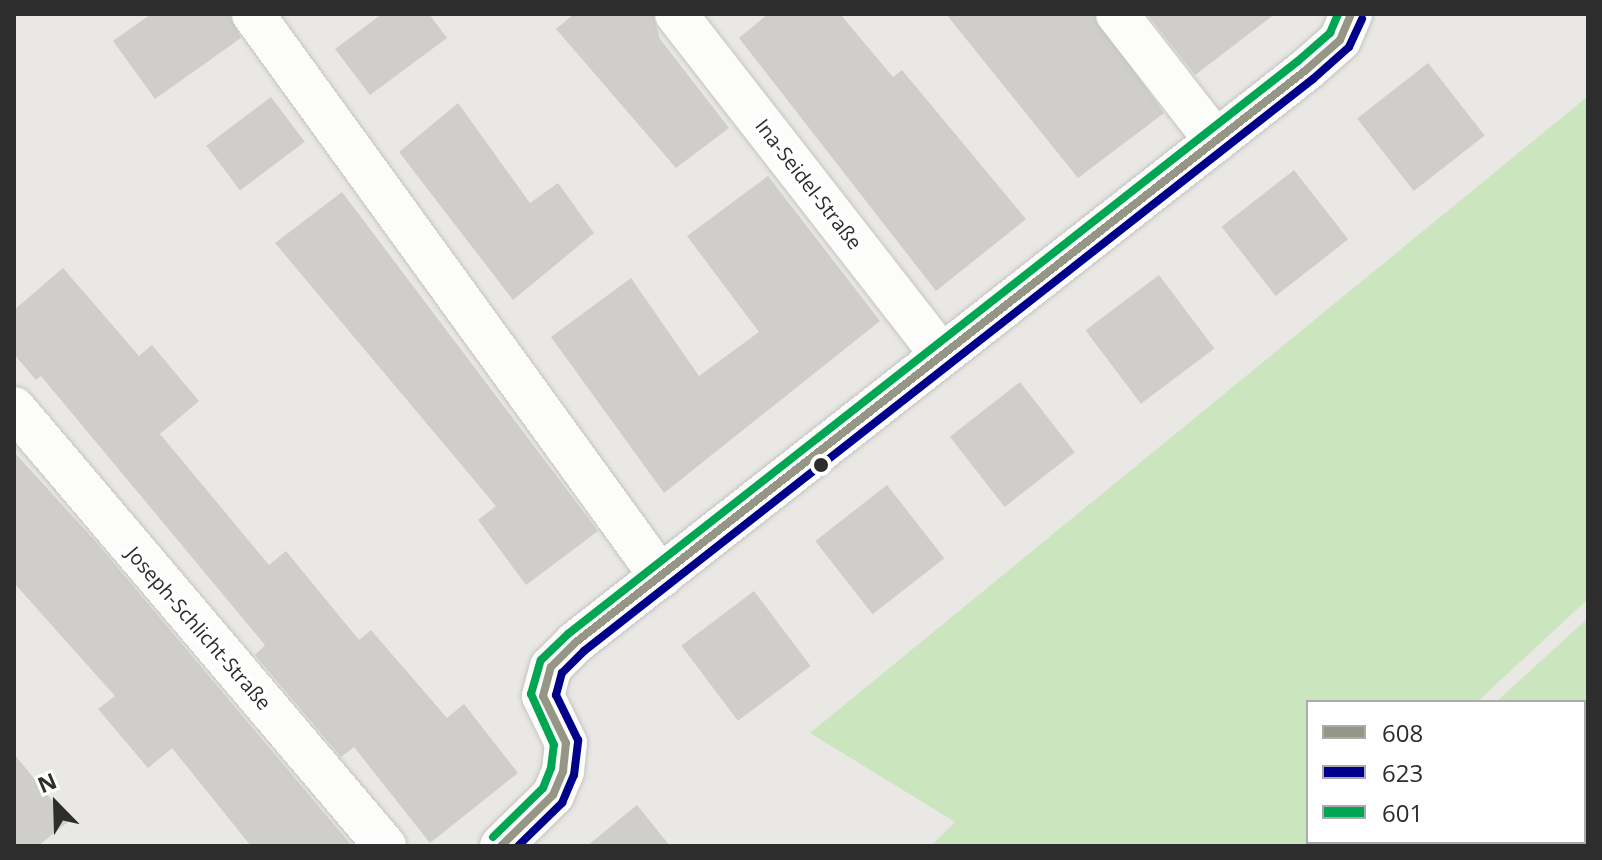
<!DOCTYPE html>
<html>
<head>
<meta charset="utf-8">
<style>
	body { margin:0 }
	#map { position:relative; width:1602px; height:860px; overflow:hidden; background:#eae8e4; font-family:"Open Sans",sans-serif }
	div>[style] { position:absolute }
	.green>* { inset:0; background:#cbe5be }
	.building>* { inset:0; background:#cfceca; transform-origin:0 0 }
	.roads { filter:drop-shadow(0 0 2px #c4c4c4) drop-shadow(0 0 2px #c4c4c4) }
	.minor>* { height:42px; margin:-21px; padding:0 21px; transform-origin:21px; border-radius:21px; background:#fcfcfb }
	.bus-1>* { height:8px; margin:-4px; padding:0 4px; transform-origin:4px; border-radius:4px; background:#969686 }
	.bus-2>* { height:8px; margin:-4px; padding:0 4px; transform-origin:4px; border-radius:4px; background:#00008b }
	.bus-3>* { height:8px; margin:-4px; padding:0 4px; transform-origin:4px; border-radius:4px; background:#00a651 }
	.dots>* { width:22px; height:22px; translate:-50% -50%; box-sizing:border-box; border:4px solid #fff; border-radius:50% }
	span { translate:-50% -50%; white-space:nowrap; text-align:center; line-height:1.15; -webkit-text-stroke:7px #fff; paint-order:stroke }
	.street-label { font-size:20px; color:#2d2d2d }
	.frame { position:absolute; inset:0; border:16px solid #2d2d2d; pointer-events:none }
	.legend { position:absolute; left:1306px; top:700px; width:280px; height:144px; box-sizing:border-box; background:#fff; border:2px solid #ababab; margin:0; padding:10px 14px; list-style:none; font-size:24px; color:#2d2d2d }
	.legend li { display:flex; align-items:center; gap:16px; height:40px }
	.legend b { width:40px; border:2px solid #ababab }
	.north { position:absolute; left:16px; top:764px; width:80px; height:80px; -webkit-text-stroke:6px #fff; paint-order:stroke; rotate:337deg; font-size:22px; font-weight:700; line-height:32px; text-align:center; color:#2d2d2d }
	.north::after { content:''; display:block; margin:auto; width:28px; height:36px; background:#2d2d2d; clip-path:polygon(50% 0,100% 100%,50% 72%,0 100%) }
</style>
</head>
<body>
<div id="map">
	<div class="green">
		<i style="clip-path:polygon(1588px 96px,1588px 599px,1477px 702px,1308px 702px,1308px 842px,1327px 842px,1322px 846px,931px 846px,955px 822px,810px 733px)"></i>
		<i style="clip-path:polygon(1588px 618px,1588px 846px,1340px 846px,1584px 842px,1584px 702px,1496px 702px)"></i>
	</div>
	<div class="building">
		<i style="clip-path:polygon(151px 14px,229px 14px,241px 38px,155px 99px,113px 41px)"></i>
		<i style="clip-path:polygon(382px 14px,429px 14px,447px 38px,370px 95px,335px 49px)"></i>
		<i style="clip-path:polygon(574px 14px,653px 14px,660px 39px,729px 128px,676px 168px,556px 29px)"></i>
		<i style="clip-path:polygon(768px 14px,840px 14px,893px 77px,902px 70px,1026px 219px,936px 291px,739px 38px)"></i>
		<i style="clip-path:polygon(946px 14px,1094px 14px,1164px 113px,1078px 178px)"></i>
		<i style="clip-path:polygon(1147px 14px,1275px 14px,1195px 75px)"></i>
		<i style="left:1428px;top:63px;width:92px;height:90px;rotate:52deg"></i>
		<i style="left:271px;top:97px;width:56px;height:81px;rotate:53deg"></i>
		<i style="clip-path:polygon(458px 103px,530px 203px,558px 183px,594px 233px,513px 300px,399px 152px)"></i>
		<i style="left:1294px;top:170px;width:88px;height:92px;rotate:52deg"></i>
		<i style="clip-path:polygon(768px 176px,880px 321px,664px 493px,551px 337px,631px 278px,699px 376px,759px 332px,687px 236px)"></i>
		<i style="clip-path:polygon(342px 192px,598px 531px,526px 585px,478px 520px,496px 506px,275px 243px)"></i>
		<i style="clip-path:polygon(63px 268px,139px 356px,152px 345px,199px 401px,160px 434px,269px 565px,286px 551px,359px 640px,371px 630px,447px 718px,464px 704px,518px 773px,430px 843px,354px 747px,341px 757px,255px 655px,265px 645px,41px 376px,36px 380px,14px 354px,14px 310px)"></i>
		<i style="left:1159px;top:275px;width:92px;height:92px;rotate:53deg"></i>
		<i style="left:1020px;top:382px;width:89px;height:89px;rotate:52deg"></i>
		<i style="clip-path:polygon(14px 452px,96px 542px,352px 846px,251px 846px,172px 748px,148px 768px,98px 709px,115px 696px,14px 583px)"></i>
		<i style="left:887px;top:485px;width:93px;height:91px;rotate:52deg"></i>
		<i style="left:754px;top:591px;width:94px;height:91px;rotate:53deg"></i>
		<i style="clip-path:polygon(14px 754px,69px 821px,38px 846px,14px 846px)"></i>
		<i style="clip-path:polygon(637px 805px,670px 846px,587px 846px)"></i>
	</div>
	<div class="roads">
		<div class="minor">
			<i style="left:253px;top:14px;width:695px;rotate:54.07deg"></i>
			<i style="left:676px;top:14px;width:431px;rotate:52.1deg"></i>
			<i style="left:1117px;top:14px;width:161px;rotate:52.1deg"></i>
			<i style="left:14px;top:408px;width:574px;rotate:49.73deg"></i>
			<i style="left:501px;top:846px;width:73px;rotate:-44.4deg"></i>
			<i style="left:553px;top:795px;width:26px;rotate:-67deg"></i>
			<i style="left:563px;top:771px;width:28px;rotate:-84deg"></i>
			<i style="left:566px;top:743px;width:52px;rotate:-116.1deg"></i>
			<i style="left:543px;top:696px;width:30px;rotate:-75deg"></i>
			<i style="left:551px;top:667px;width:35px;rotate:-45deg"></i>
			<i style="left:576px;top:642px;width:927px;rotate:-38.08deg"></i>
			<i style="left:1306px;top:70px;width:45px;rotate:-41.4deg"></i>
			<i style="left:1340px;top:40px;width:28px;rotate:-67deg"></i>
		</div>
	</div>
	<div class="bus-1">
		<i style="left:501px;top:846px;width:73px;rotate:-44.4deg"></i>
		<i style="left:553px;top:795px;width:26px;rotate:-67deg"></i>
		<i style="left:563px;top:771px;width:28px;rotate:-84deg"></i>
		<i style="left:566px;top:743px;width:52px;rotate:-116.1deg"></i>
		<i style="left:543px;top:696px;width:30px;rotate:-75deg"></i>
		<i style="left:551px;top:667px;width:35px;rotate:-45deg"></i>
		<i style="left:576px;top:642px;width:927px;rotate:-38.08deg"></i>
		<i style="left:1306px;top:70px;width:45px;rotate:-41.4deg"></i>
		<i style="left:1340px;top:40px;width:28px;rotate:-67deg"></i>
	</div>
	<div class="bus-2">
		<i style="left:518px;top:846px;width:62px;rotate:-44.3deg"></i>
		<i style="left:562px;top:803px;width:30px;rotate:-67deg"></i>
		<i style="left:574px;top:775px;width:35px;rotate:-83deg"></i>
		<i style="left:578px;top:740px;width:50px;rotate:-116.1deg"></i>
		<i style="left:556px;top:695px;width:23px;rotate:-75deg"></i>
		<i style="left:562px;top:673px;width:31px;rotate:-45deg"></i>
		<i style="left:584px;top:651px;width:927px;rotate:-38.12deg"></i>
		<i style="left:1313px;top:79px;width:48px;rotate:-41.6deg"></i>
		<i style="left:1349px;top:47px;width:31px;rotate:-65deg"></i>
	</div>
	<div class="bus-3">
		<i style="left:493px;top:837px;width:70px;rotate:-44.4deg"></i>
		<i style="left:543px;top:788px;width:22px;rotate:-68deg"></i>
		<i style="left:551px;top:768px;width:23px;rotate:-83deg"></i>
		<i style="left:554px;top:745px;width:56px;rotate:-114.3deg"></i>
		<i style="left:531px;top:694px;width:35px;rotate:-74deg"></i>
		<i style="left:541px;top:660px;width:37px;rotate:-44deg"></i>
		<i style="left:568px;top:634px;width:928px;rotate:-38.13deg"></i>
		<i style="left:1298px;top:61px;width:43px;rotate:-41.2deg"></i>
		<i style="left:1330px;top:33px;width:21px;rotate:-67deg"></i>
	</div>
	<div class="dots">
		<i style="left:821px;top:465px;background:#2d2d2d"></i>
	</div>
	<div class="street-label">
		<span style="left:809px;top:184px;rotate:52deg">Ina-Seidel-Straße</span>
		<span style="left:199px;top:628px;rotate:49deg">Joseph-Schlicht-Straße</span>
	</div>
	<div class="frame"></div>
	<ul class="legend">
	<li><b style="height:10px;background:#969686"></b>608</li>
	<li><b style="height:10px;background:#00008b"></b>623</li>
	<li><b style="height:10px;background:#00a651"></b>601</li>
	</ul>
	<div class="north">N</div>
</div>
</body>
</html>
